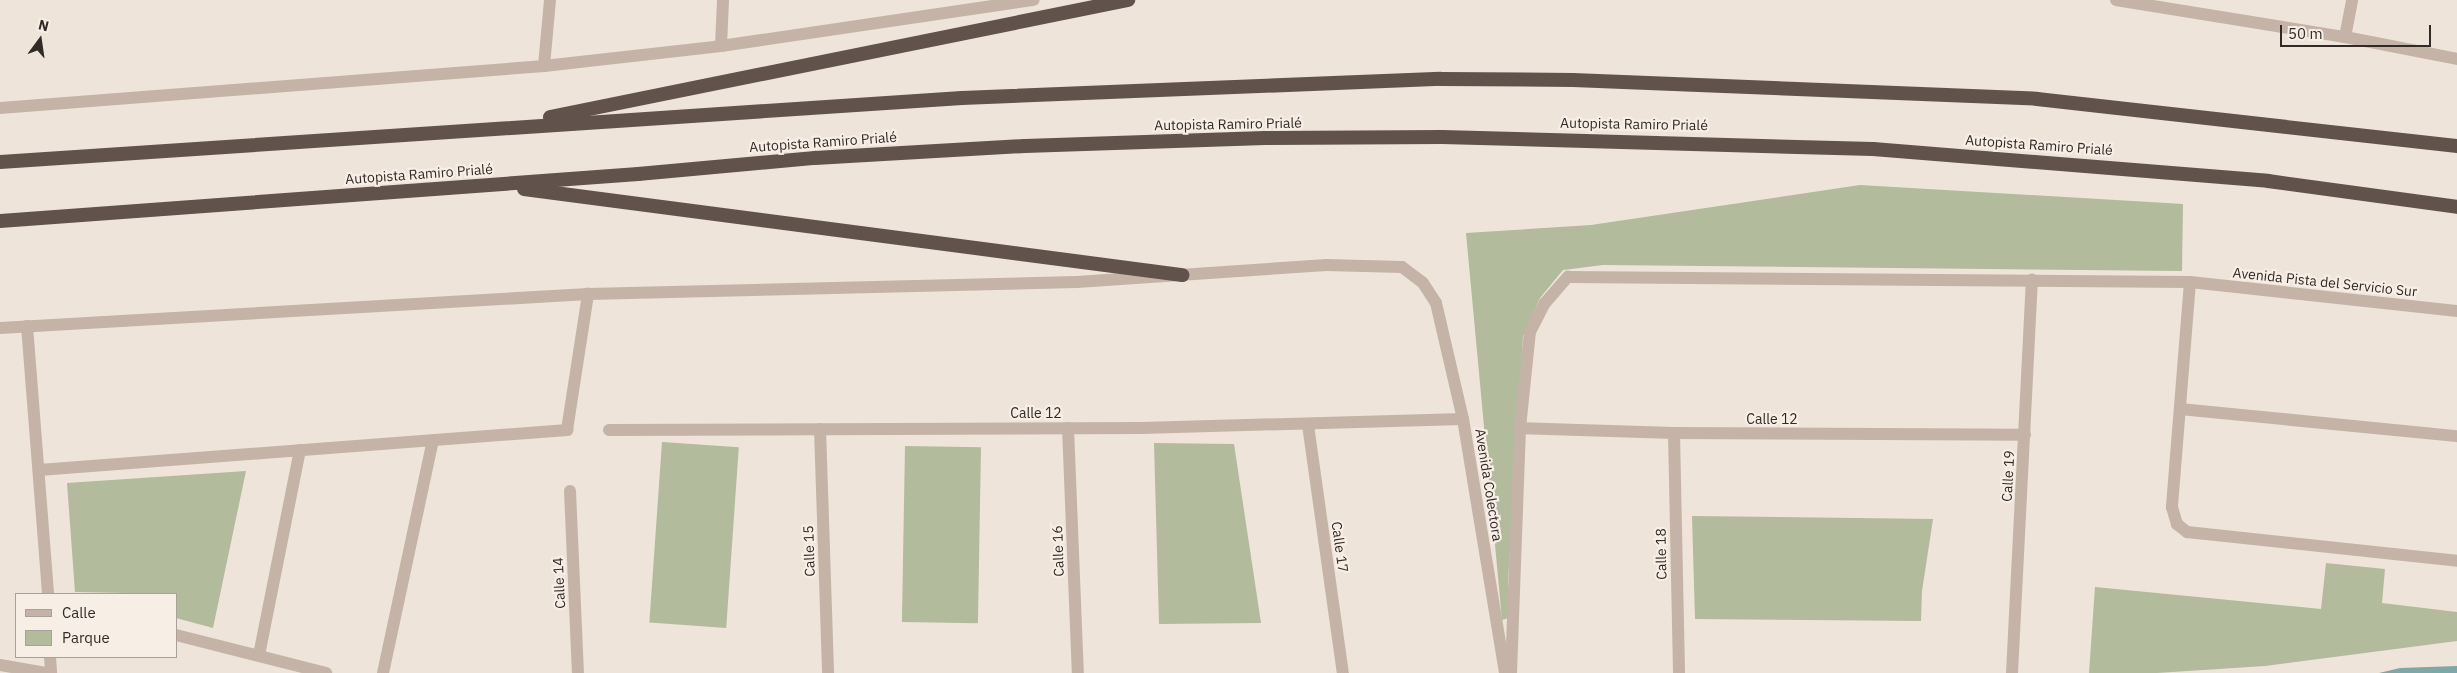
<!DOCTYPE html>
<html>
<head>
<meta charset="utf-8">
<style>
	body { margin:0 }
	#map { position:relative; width:2457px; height:673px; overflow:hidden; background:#eee4da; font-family:"IBM Plex Sans",sans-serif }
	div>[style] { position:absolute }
	.green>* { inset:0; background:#b2bb9b; transform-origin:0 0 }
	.water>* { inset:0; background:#7ca8a8 }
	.minor>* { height:12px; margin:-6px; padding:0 6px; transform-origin:6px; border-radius:6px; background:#c5b3a7 }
	.trunk>* { height:14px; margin:-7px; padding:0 7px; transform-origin:7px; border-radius:7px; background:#62524c }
	span { translate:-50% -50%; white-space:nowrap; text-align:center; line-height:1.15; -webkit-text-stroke:4.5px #f7eee5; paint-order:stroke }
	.street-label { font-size:14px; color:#322a27 }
	.legend { position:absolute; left:15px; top:593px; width:162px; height:65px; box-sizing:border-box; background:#f7eee5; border:1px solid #a8a099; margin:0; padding:6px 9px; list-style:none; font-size:15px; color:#322a27 }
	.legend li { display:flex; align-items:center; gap:10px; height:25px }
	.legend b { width:25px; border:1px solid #a8a099 }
	.north { position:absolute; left:15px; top:15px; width:50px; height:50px; -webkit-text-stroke:4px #f7eee5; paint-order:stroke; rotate:14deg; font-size:14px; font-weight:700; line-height:20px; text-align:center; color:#322a27 }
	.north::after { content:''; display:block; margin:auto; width:18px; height:22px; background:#322a27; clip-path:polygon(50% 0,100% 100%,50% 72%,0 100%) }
	.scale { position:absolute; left:2280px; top:25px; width:151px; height:22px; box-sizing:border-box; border:2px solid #322a27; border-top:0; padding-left:6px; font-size:15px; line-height:18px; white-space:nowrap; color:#322a27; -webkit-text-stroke:4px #f7eee5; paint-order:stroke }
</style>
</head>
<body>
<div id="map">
	<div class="green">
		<i style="clip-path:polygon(1860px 185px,2183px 204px,2182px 271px,1603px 265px,1563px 270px,1540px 298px,1523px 336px,1508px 581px,1509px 618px,1502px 620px,1466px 233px,1591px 225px)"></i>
		<i style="left:662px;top:442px;width:77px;height:181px;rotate:4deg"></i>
		<i style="clip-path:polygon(1154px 443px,1234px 444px,1261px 623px,1159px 624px)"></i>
		<i style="left:905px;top:446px;width:76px;height:176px;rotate:1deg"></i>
		<i style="clip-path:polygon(246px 471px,213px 628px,176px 618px,176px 594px,75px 592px,67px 483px)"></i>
		<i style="clip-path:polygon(1692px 516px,1933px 519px,1922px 591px,1921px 621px,1695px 619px)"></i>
		<i style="clip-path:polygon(2326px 563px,2385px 569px,2382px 603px,2457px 612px,2457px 641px,2265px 666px,2157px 673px,2089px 673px,2095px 587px,2321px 609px)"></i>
	</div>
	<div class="water">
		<i style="clip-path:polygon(2457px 666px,2457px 673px,2379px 673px,2400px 668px)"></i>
	</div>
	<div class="minor">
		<i style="left:2116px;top:0;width:232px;rotate:9.2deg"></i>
		<i style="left:2345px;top:37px;width:114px;rotate:11.1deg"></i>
		<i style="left:2345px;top:37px;width:38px;rotate:-79deg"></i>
		<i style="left:721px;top:46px;width:46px;rotate:-87.5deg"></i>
		<i style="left:544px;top:66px;width:66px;rotate:-84.8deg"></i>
		<i style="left:0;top:108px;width:546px;rotate:-4.41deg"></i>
		<i style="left:544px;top:66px;width:178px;rotate:-6.4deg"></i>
		<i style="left:721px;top:46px;width:316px;rotate:-8.4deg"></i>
		<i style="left:2190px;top:282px;width:226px;rotate:94.6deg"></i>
		<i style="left:2172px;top:507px;width:18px;rotate:74deg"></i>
		<i style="left:2177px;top:524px;width:13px;rotate:39deg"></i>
		<i style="left:2187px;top:532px;width:272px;rotate:6.1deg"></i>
		<i style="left:27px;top:326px;width:269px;rotate:85.5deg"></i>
		<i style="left:0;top:328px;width:589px;rotate:-3.31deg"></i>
		<i style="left:588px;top:294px;width:489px;rotate:-1.4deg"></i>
		<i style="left:1077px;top:282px;width:250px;rotate:-3.9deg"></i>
		<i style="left:1326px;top:265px;width:76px;rotate:1.5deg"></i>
		<i style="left:1402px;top:267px;width:26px;rotate:37deg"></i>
		<i style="left:1423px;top:283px;width:24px;rotate:57deg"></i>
		<i style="left:1436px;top:303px;width:119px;rotate:76.9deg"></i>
		<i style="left:1463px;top:419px;width:257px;rotate:80.6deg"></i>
		<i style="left:2180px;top:409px;width:278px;rotate:5.6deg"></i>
		<i style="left:1308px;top:425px;width:250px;rotate:82deg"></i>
		<i style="left:1068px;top:428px;width:245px;rotate:87.7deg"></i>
		<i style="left:1520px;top:428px;width:154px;rotate:1.9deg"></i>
		<i style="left:1674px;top:433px;width:351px;rotate:0.3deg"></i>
		<i style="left:820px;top:429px;width:244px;rotate:88.1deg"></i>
		<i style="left:609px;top:430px;width:532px;rotate:-0.22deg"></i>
		<i style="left:1141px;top:428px;width:322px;rotate:-1.6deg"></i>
		<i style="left:1674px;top:433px;width:240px;rotate:88.8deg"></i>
		<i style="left:39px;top:470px;width:530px;rotate:-4.33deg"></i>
		<i style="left:567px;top:430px;width:138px;rotate:-81.2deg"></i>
		<i style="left:570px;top:491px;width:182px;rotate:87.5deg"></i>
		<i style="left:176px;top:635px;width:155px;rotate:14.2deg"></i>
		<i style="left:259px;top:655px;width:209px;rotate:-78.7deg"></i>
		<i style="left:50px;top:657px;width:16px;rotate:86deg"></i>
		<i style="left:0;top:665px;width:48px;rotate:9.7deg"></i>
		<i style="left:383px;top:673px;width:238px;rotate:-77.9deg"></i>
		<i style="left:1511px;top:673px;width:245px;rotate:-87.9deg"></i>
		<i style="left:1520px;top:428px;width:97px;rotate:-84.1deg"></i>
		<i style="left:1530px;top:332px;width:33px;rotate:-63deg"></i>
		<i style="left:1545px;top:303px;width:35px;rotate:-49deg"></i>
		<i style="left:1568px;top:277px;width:622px;rotate:0.46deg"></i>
		<i style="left:2190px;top:282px;width:269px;rotate:6.2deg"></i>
		<i style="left:2012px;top:673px;width:394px;rotate:-87.1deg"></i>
	</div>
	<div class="trunk">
		<i style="left:550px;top:117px;width:590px;rotate:-11.44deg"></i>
		<i style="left:0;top:162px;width:964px;rotate:-3.81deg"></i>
		<i style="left:962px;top:98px;width:479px;rotate:-2.3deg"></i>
		<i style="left:1441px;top:79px;width:132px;rotate:0.4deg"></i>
		<i style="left:1573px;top:80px;width:464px;rotate:2.3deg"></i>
		<i style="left:2037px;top:99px;width:423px;rotate:6.4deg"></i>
		<i style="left:524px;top:189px;width:664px;rotate:7.45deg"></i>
		<i style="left:0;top:221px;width:640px;rotate:-4.21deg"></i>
		<i style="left:638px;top:174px;width:178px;rotate:-5.2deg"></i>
		<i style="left:815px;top:158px;width:210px;rotate:-3.3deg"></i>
		<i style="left:1025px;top:146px;width:240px;rotate:-1.9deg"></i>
		<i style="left:1265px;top:138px;width:177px;rotate:-0.3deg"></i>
		<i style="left:1442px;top:137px;width:431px;rotate:1.6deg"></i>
		<i style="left:1873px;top:149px;width:396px;rotate:4.6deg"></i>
		<i style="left:2268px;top:181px;width:191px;rotate:7.8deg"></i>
	</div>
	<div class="street-label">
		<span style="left:1228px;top:124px;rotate:-1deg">Autopista Ramiro Prialé</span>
		<span style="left:1634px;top:124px;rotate:1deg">Autopista Ramiro Prialé</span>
		<span style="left:823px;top:142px;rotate:-4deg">Autopista Ramiro Prialé</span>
		<span style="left:2039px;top:145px;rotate:4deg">Autopista Ramiro Prialé</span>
		<span style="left:419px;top:174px;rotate:-4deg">Autopista Ramiro Prialé</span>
		<span style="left:2325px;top:282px;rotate:6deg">Avenida Pista del Servicio Sur</span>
		<span style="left:1036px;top:413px">Calle 12</span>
		<span style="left:1772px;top:419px">Calle 12</span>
		<span style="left:2008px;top:476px;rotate:-87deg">Calle 19</span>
		<span style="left:1489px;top:485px;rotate:81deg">Avenida Colectora</span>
		<span style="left:1340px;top:547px;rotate:82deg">Calle 17</span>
		<span style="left:809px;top:551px;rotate:-92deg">Calle 15</span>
		<span style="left:1058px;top:551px;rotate:-92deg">Calle 16</span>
		<span style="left:1661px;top:554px;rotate:-91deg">Calle 18</span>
		<span style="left:559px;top:583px;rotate:-93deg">Calle 14</span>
	</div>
	<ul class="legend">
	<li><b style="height:6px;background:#c5b3a7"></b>Calle</li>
	<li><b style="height:14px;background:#b2bb9b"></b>Parque</li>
	</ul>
	<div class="north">N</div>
	<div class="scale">50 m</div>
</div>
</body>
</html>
